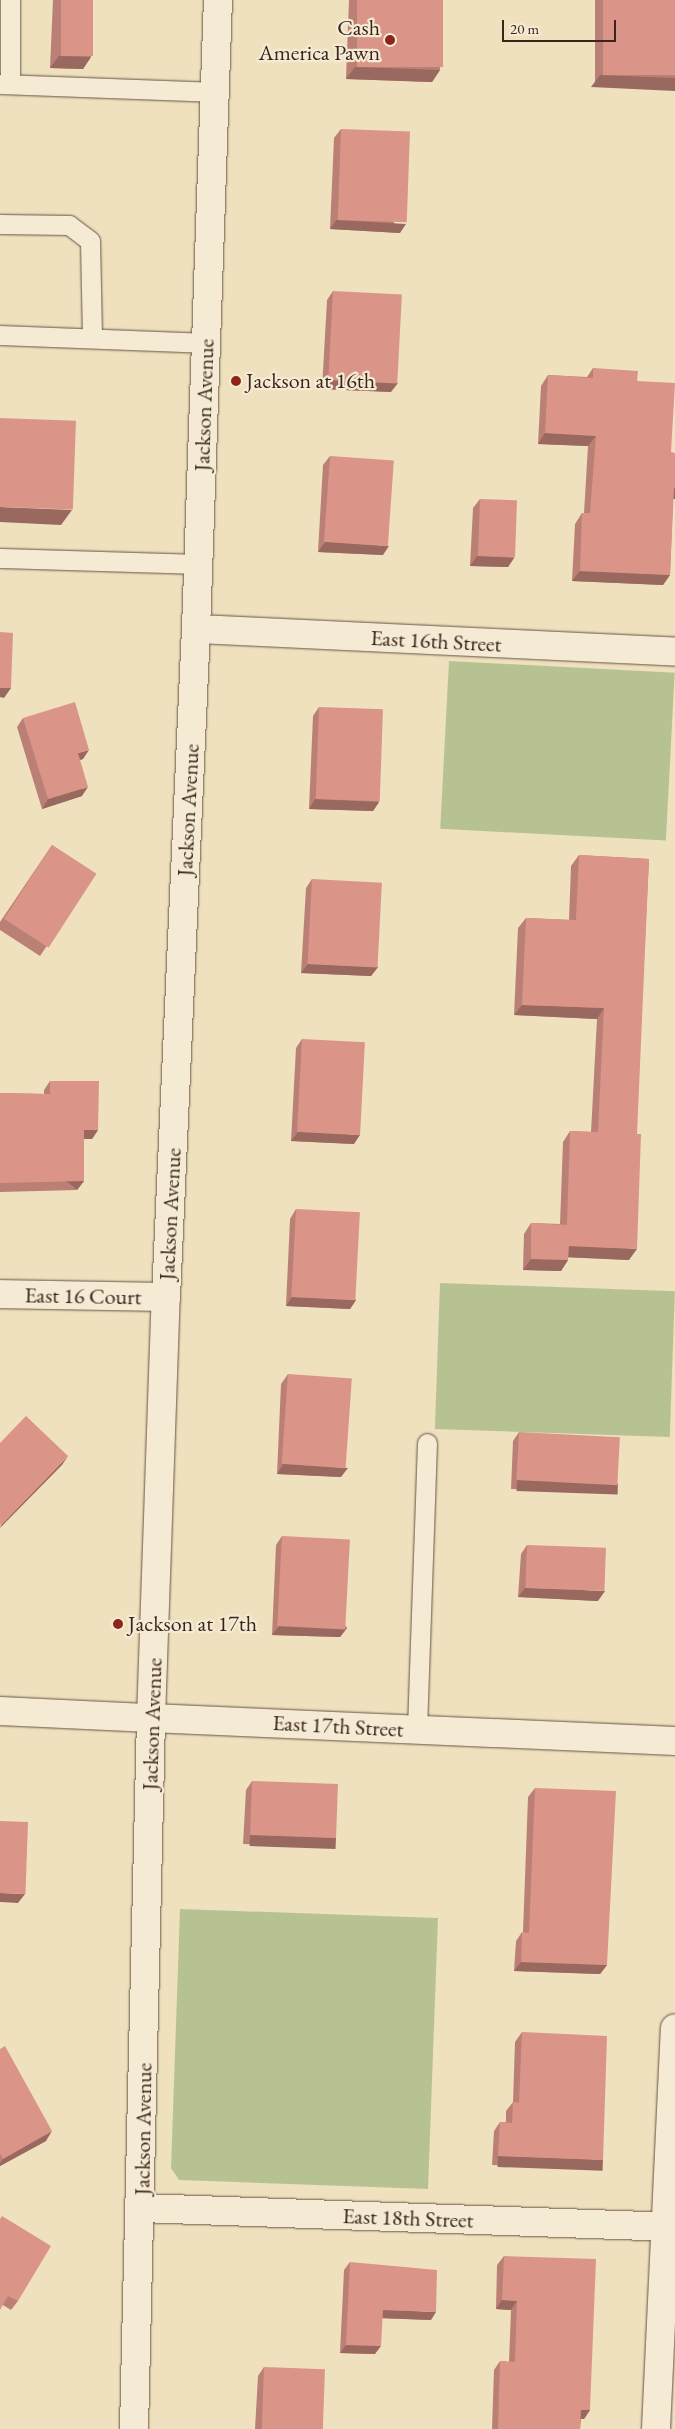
<!DOCTYPE html>
<html>
<head>
<meta charset="utf-8">
<style>
	body { margin:0 }
	#map { position:relative; width:675px; height:2429px; overflow:hidden; background:#efe0be; font-family:"EB Garamond",serif }
	div>[style] { position:absolute }
	.green>* { inset:0; background:#b7c293; transform-origin:0 0 }
	.roads { filter:drop-shadow(0 0 1px #685343) drop-shadow(0 0 1px #685343) }
	.service>* { height:19px; margin:-9.5px; padding:0 9.5px; transform-origin:9.5px; border-radius:9.5px; background:#f5ebd5 }
	.minor>* { height:28px; margin:-14px; padding:0 14px; transform-origin:14px; border-radius:14px; background:#f5ebd5 }
	.tertiary>* { height:28px; margin:-14px; padding:0 14px; transform-origin:14px; border-radius:14px; background:#f5ebd5 }
	.wall>* { inset:0; background:#bb8075; transform-origin:0 0 }
	.shaded-wall>* { inset:0; background:#99685f; transform-origin:0 0 }
	.building>* { inset:0; background:#da9588; transform-origin:0 0 }
	.dots>* { width:14px; height:14px; translate:-50% -50%; box-sizing:border-box; border:2px solid #f5ebd5; border-radius:50% }
	span { translate:-50% -50%; white-space:nowrap; text-align:center; line-height:1.15; -webkit-text-stroke:4.5px #f5ebd5; paint-order:stroke }
	.poi-label { font-size:22px; color:#3b241a }
	.right { translate:-100% -50%; text-align:right }
	.left { translate:0 -50%; text-align:left }
	.street-label { font-size:22px; color:#3b241a }
	.scale { position:absolute; left:502px; top:20px; width:114px; height:22px; box-sizing:border-box; border:2px solid #3b241a; border-top:0; padding-left:6px; font-size:15px; line-height:18px; white-space:nowrap; color:#3b241a; -webkit-text-stroke:4px #f5ebd5; paint-order:stroke }
</style>
</head>
<body>
<div id="map">
	<div class="green">
		<i style="left:449px;top:661px;width:226px;height:168px;rotate:3deg"></i>
		<i style="left:440px;top:1283px;width:235px;height:146px;rotate:2deg"></i>
		<i style="clip-path:polygon(180px 1909px,438px 1918px,428px 2189px,179px 2180px,171px 2168px)"></i>
	</div>
	<div class="roads">
		<div class="service">
			<i style="left:0;top:84px;width:215px;rotate:2.1deg"></i>
			<i style="left:10px;top:84px;width:84px;rotate:-90deg"></i>
			<i style="left:0;top:224px;width:69px;rotate:0.8deg"></i>
			<i style="left:69px;top:225px;width:26px;rotate:37deg"></i>
			<i style="left:90px;top:241px;width:97px;rotate:88.8deg"></i>
			<i style="left:0;top:335px;width:206px;rotate:2.2deg"></i>
			<i style="left:0;top:558px;width:198px;rotate:1.7deg"></i>
			<i style="left:417px;top:1729px;width:286px;rotate:-88deg"></i>
		</div>
		<div class="minor">
			<i style="left:196px;top:629px;width:480px;rotate:2.7deg"></i>
			<i style="left:0;top:1294px;width:166px;rotate:1deg"></i>
			<i style="left:151px;top:1718px;width:525px;rotate:2.51deg"></i>
			<i style="left:141px;top:2208px;width:534px;rotate:2.04deg"></i>
			<i style="left:656px;top:2429px;width:401px;rotate:-87.3deg"></i>
		</div>
		<div class="tertiary">
			<i style="left:0;top:1711px;width:151px;rotate:2.7deg"></i>
			<i style="left:134px;top:2429px;width:711px;rotate:-88.63deg"></i>
			<i style="left:151px;top:1718px;width:421px;rotate:-88deg"></i>
			<i style="left:166px;top:1297px;width:669px;rotate:-87.43deg"></i>
			<i style="left:196px;top:629px;width:629px;rotate:-88deg"></i>
		</div>
	</div>
	<div class="wall">
		<i style="clip-path:polygon(53px 0,93px 0,91px 57px,83px 69px,50px 68px)"></i>
		<i style="clip-path:polygon(349px 0,443px 0,440px 70px,432px 82px,346px 79px)"></i>
		<i style="left:595px;top:0;width:80px;height:87px"></i>
		<i style="clip-path:polygon(341px 129px,400px 233px,330px 229px,334px 138px)"></i>
		<i style="clip-path:polygon(333px 291px,391px 392px,322px 389px,327px 300px)"></i>
		<i style="clip-path:polygon(593px 368px,637px 381px,671px 452px,673px 499px,670px 575px,663px 585px,572px 581px,575px 524px,582px 513px,584px 513px,588px 446px,538px 444px,541px 386px,548px 375px,587px 377px)"></i>
		<i style="clip-path:polygon(330px 456px,383px 555px,318px 552px,323px 465px)"></i>
		<i style="clip-path:polygon(480px 499px,514px 558px,508px 567px,470px 566px,473px 508px)"></i>
		<i style="clip-path:polygon(319px 707px,379px 802px,373px 811px,309px 809px,313px 716px)"></i>
		<i style="clip-path:polygon(23px 718px,83px 759px,80px 760px,82px 796px,42px 809px,17px 727px)"></i>
		<i style="clip-path:polygon(52px 845px,96px 874px,40px 956px,0 930px,0 922px)"></i>
		<i style="clip-path:polygon(579px 855px,649px 859px,629px 1260px,568px 1257px,568px 1260px,561px 1271px,523px 1270px,524px 1234px,531px 1223px,560px 1224px,563px 1142px,570px 1131px,591px 1132px,597px 1019px,514px 1015px,518px 928px,526px 918px,569px 920px,571px 866px)"></i>
		<i style="clip-path:polygon(312px 879px,378px 967px,371px 976px,301px 973px,306px 888px)"></i>
		<i style="clip-path:polygon(302px 1039px,354px 1144px,291px 1141px,296px 1048px)"></i>
		<i style="clip-path:polygon(50px 1081px,98px 1130px,92px 1139px,84px 1139px,84px 1181px,77px 1190px,0 1192px,0 1093px,44px 1094px,44px 1090px)"></i>
		<i style="clip-path:polygon(296px 1209px,356px 1300px,350px 1309px,286px 1306px,290px 1219px)"></i>
		<i style="clip-path:polygon(288px 1374px,341px 1477px,277px 1474px,281px 1384px)"></i>
		<i style="clip-path:polygon(519px 1432px,618px 1484px,612px 1493px,511px 1489px,513px 1441px)"></i>
		<i style="clip-path:polygon(282px 1536px,347px 1628px,340px 1637px,272px 1635px,276px 1545px)"></i>
		<i style="clip-path:polygon(527px 1545px,598px 1601px,518px 1597px,521px 1554px)"></i>
		<i style="clip-path:polygon(252px 1781px,336px 1838px,330px 1847px,243px 1844px,246px 1790px)"></i>
		<i style="clip-path:polygon(535px 1788px,607px 1965px,600px 1974px,514px 1971px,516px 1941px,522px 1932px,523px 1932px,528px 1797px)"></i>
		<i style="clip-path:polygon(522px 2032px,596px 2169px,492px 2165px,494px 2131px,500px 2122px,506px 2122px,506px 2111px,513px 2102px,515px 2042px)"></i>
		<i style="clip-path:polygon(0 2049px,46px 2141px,0 2166px)"></i>
		<i style="clip-path:polygon(0 2219px,18px 2301px,11px 2310px,3px 2305px)"></i>
		<i style="clip-path:polygon(504px 2256px,590px 2410px,584px 2419px,581px 2419px,580px 2429px,492px 2429px,494px 2370px,500px 2361px,509px 2362px,511px 2310px,496px 2309px,497px 2265px)"></i>
		<i style="clip-path:polygon(350px 2262px,431px 2320px,382px 2318px,375px 2354px,340px 2353px,344px 2270px)"></i>
		<i style="clip-path:polygon(264px 2367px,323px 2429px,255px 2429px,258px 2376px)"></i>
	</div>
	<div class="shaded-wall">
		<i style="clip-path:polygon(59px 56px,91px 57px,83px 69px,50px 68px)"></i>
		<i style="clip-path:polygon(355px 67px,440px 70px,432px 82px,346px 79px)"></i>
		<i style="clip-path:polygon(600px 75px,675px 78px,675px 91px,591px 87px)"></i>
		<i style="clip-path:polygon(336px 220px,406px 224px,400px 233px,330px 229px)"></i>
		<i style="clip-path:polygon(329px 380px,398px 383px,391px 392px,322px 389px)"></i>
		<i style="clip-path:polygon(545px 433px,596px 436px,588px 446px,538px 444px)"></i>
		<i style="clip-path:polygon(674px 488px,675px 488px,675px 499px,666px 499px)"></i>
		<i style="clip-path:polygon(0 507px,72px 510px,61px 525px,0 522px)"></i>
		<i style="clip-path:polygon(325px 542px,389px 546px,383px 555px,318px 552px)"></i>
		<i style="clip-path:polygon(477px 556px,514px 558px,508px 567px,470px 566px)"></i>
		<i style="clip-path:polygon(580px 571px,670px 575px,663px 585px,572px 581px)"></i>
		<i style="clip-path:polygon(0 688px,11px 688px,4px 698px,0 697px)"></i>
		<i style="clip-path:polygon(89px 750px,83px 759px,72px 762px,78px 753px)"></i>
		<i style="clip-path:polygon(88px 787px,82px 796px,42px 809px,48px 799px)"></i>
		<i style="clip-path:polygon(315px 799px,379px 802px,373px 811px,309px 809px)"></i>
		<i style="clip-path:polygon(308px 964px,378px 967px,371px 976px,301px 973px)"></i>
		<i style="clip-path:polygon(522px 1005px,604px 1008px,597px 1019px,514px 1015px)"></i>
		<i style="clip-path:polygon(84px 1130px,98px 1130px,92px 1139px,77px 1139px)"></i>
		<i style="clip-path:polygon(298px 1132px,360px 1135px,354px 1144px,291px 1141px)"></i>
		<i style="left:84px;top:1181px;width:11px;height:84px;rotate:128deg"></i>
		<i style="clip-path:polygon(569px 1246px,637px 1249px,629px 1260px,561px 1257px)"></i>
		<i style="clip-path:polygon(531px 1259px,568px 1260px,561px 1271px,523px 1270px)"></i>
		<i style="clip-path:polygon(292px 1297px,356px 1300px,350px 1309px,286px 1306px)"></i>
		<i style="clip-path:polygon(68px 1456px,62px 1465px,0 1528px,1px 1525px)"></i>
		<i style="clip-path:polygon(283px 1464px,348px 1468px,341px 1477px,277px 1474px)"></i>
		<i style="left:517px;top:1480px;width:101px;height:11px;rotate:2deg"></i>
		<i style="clip-path:polygon(525px 1588px,605px 1591px,598px 1601px,518px 1597px)"></i>
		<i style="clip-path:polygon(279px 1626px,347px 1628px,340px 1637px,272px 1635px)"></i>
		<i style="left:250px;top:1835px;width:86px;height:11px;rotate:2deg"></i>
		<i style="clip-path:polygon(0 1893px,25px 1894px,18px 1903px,0 1902px)"></i>
		<i style="clip-path:polygon(521px 1962px,607px 1965px,600px 1974px,514px 1971px)"></i>
		<i style="clip-path:polygon(52px 2131px,46px 2141px,0 2166px,0 2163px,3px 2159px)"></i>
		<i style="left:498px;top:2156px;width:105px;height:11px;rotate:2deg"></i>
		<i style="clip-path:polygon(502px 2300px,517px 2301px,511px 2310px,496px 2309px)"></i>
		<i style="clip-path:polygon(383px 2310px,436px 2312px,431px 2320px,377px 2318px)"></i>
		<i style="clip-path:polygon(346px 2345px,381px 2346px,375px 2354px,340px 2353px)"></i>
		<i style="clip-path:polygon(581px 2410px,590px 2410px,584px 2419px,575px 2419px)"></i>
	</div>
	<div class="building">
		<i style="left:61px;top:0;width:32px;height:56px"></i>
		<i style="left:357px;top:0;width:86px;height:67px"></i>
		<i style="left:603px;top:0;width:72px;height:75px"></i>
		<i style="left:341px;top:129px;width:69px;height:91px;rotate:2deg"></i>
		<i style="left:333px;top:291px;width:69px;height:89px;rotate:3deg"></i>
		<i style="clip-path:polygon(593px 368px,638px 371px,637px 381px,675px 383px,671px 452px,675px 453px,675px 488px,674px 488px,670px 575px,580px 571px,582px 513px,590px 513px,596px 436px,545px 433px,548px 375px,593px 378px)"></i>
		<i style="left:0;top:418px;width:76px;height:89px;rotate:2deg"></i>
		<i style="left:330px;top:456px;width:64px;height:86px;rotate:4deg"></i>
		<i style="left:480px;top:499px;width:37px;height:57px;rotate:2deg"></i>
		<i style="clip-path:polygon(0 632px,13px 633px,11px 688px,0 688px)"></i>
		<i style="clip-path:polygon(75px 702px,89px 750px,78px 753px,88px 787px,48px 799px,23px 718px)"></i>
		<i style="left:319px;top:707px;width:64px;height:92px;rotate:2deg"></i>
		<i style="left:52px;top:845px;width:53px;height:88px;rotate:33deg"></i>
		<i style="clip-path:polygon(579px 855px,649px 859px,637px 1134px,641px 1134px,637px 1249px,569px 1246px,568px 1260px,531px 1259px,531px 1223px,567px 1225px,570px 1131px,598px 1132px,604px 1008px,522px 1005px,526px 918px,576px 920px)"></i>
		<i style="left:312px;top:879px;width:70px;height:85px;rotate:3deg"></i>
		<i style="left:302px;top:1039px;width:63px;height:93px;rotate:3deg"></i>
		<i style="clip-path:polygon(50px 1081px,99px 1081px,98px 1130px,84px 1130px,84px 1181px,0 1183px,0 1093px,50px 1094px)"></i>
		<i style="left:296px;top:1209px;width:64px;height:88px;rotate:3deg"></i>
		<i style="left:288px;top:1374px;width:64px;height:90px;rotate:4deg"></i>
		<i style="clip-path:polygon(26px 1416px,68px 1456px,1px 1525px,0 1524px,0 1443px)"></i>
		<i style="left:519px;top:1432px;width:101px;height:48px;rotate:3deg"></i>
		<i style="left:282px;top:1536px;width:68px;height:90px;rotate:3deg"></i>
		<i style="left:527px;top:1545px;width:79px;height:43px;rotate:2deg"></i>
		<i style="left:252px;top:1781px;width:86px;height:54px;rotate:2deg"></i>
		<i style="clip-path:polygon(535px 1788px,616px 1791px,607px 1965px,521px 1962px,522px 1932px,529px 1933px)"></i>
		<i style="left:0;top:1821px;width:28px;height:72px;rotate:2deg"></i>
		<i style="clip-path:polygon(522px 2032px,607px 2036px,603px 2160px,498px 2156px,500px 2122px,512px 2123px,513px 2102px,519px 2103px)"></i>
		<i style="clip-path:polygon(5px 2046px,52px 2131px,3px 2159px,0 2154px,0 2049px)"></i>
		<i style="clip-path:polygon(2px 2216px,51px 2246px,18px 2301px,8px 2296px,0 2310px,0 2219px)"></i>
		<i style="clip-path:polygon(504px 2256px,596px 2259px,590px 2410px,581px 2410px,580px 2429px,498px 2429px,500px 2361px,515px 2362px,517px 2301px,502px 2300px)"></i>
		<i style="clip-path:polygon(350px 2262px,437px 2270px,436px 2312px,383px 2310px,381px 2346px,346px 2345px)"></i>
		<i style="left:264px;top:2367px;width:61px;height:62px;rotate:2deg"></i>
	</div>
	<div class="dots">
		<i style="left:390px;top:40px;background:#8f2418"></i>
		<i style="left:236px;top:381px;background:#8f2418"></i>
		<i style="left:118px;top:1624px;background:#8f2418"></i>
	</div>
	<div class="poi-label">
		<span class="right" style="left:380px;top:40px">Cash<br>America Pawn</span>
		<span class="left" style="left:246px;top:381px">Jackson at 16th</span>
		<span class="left" style="left:128px;top:1624px">Jackson at 17th</span>
	</div>
	<div class="street-label">
		<span style="left:204px;top:405px;rotate:-88deg">Jackson Avenue</span>
		<span style="left:436px;top:641px;rotate:3deg">East 16th Street</span>
		<span style="left:188px;top:810px;rotate:-87deg">Jackson Avenue</span>
		<span style="left:170px;top:1214px;rotate:-87deg">Jackson Avenue</span>
		<span style="left:83px;top:1296px;rotate:1deg">East 16 Court</span>
		<span style="left:152px;top:1724px;rotate:-88deg">Jackson Avenue</span>
		<span style="left:338px;top:1726px;rotate:3deg">East 17th Street</span>
		<span style="left:143px;top:2129px;rotate:-89deg">Jackson Avenue</span>
		<span style="left:408px;top:2218px;rotate:2deg">East 18th Street</span>
	</div>
	<div class="scale">20 m</div>
</div>
</body>
</html>
